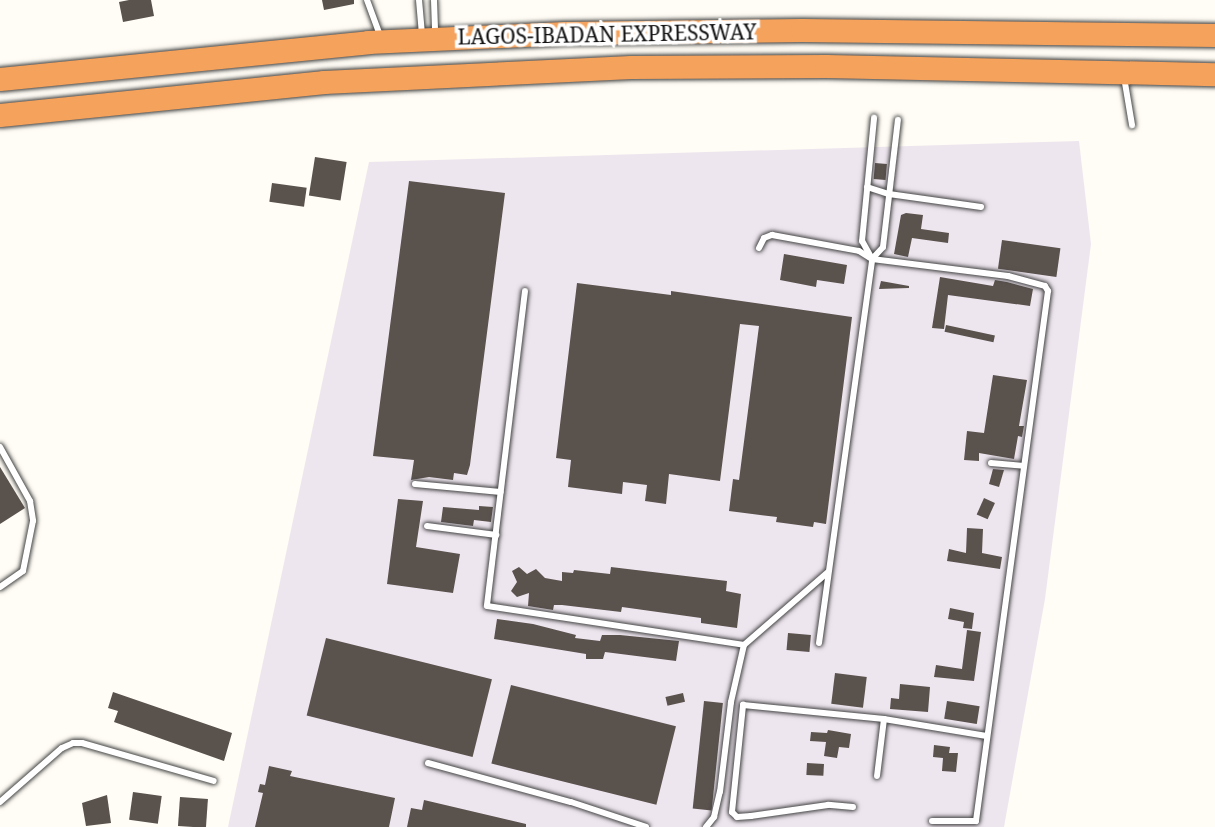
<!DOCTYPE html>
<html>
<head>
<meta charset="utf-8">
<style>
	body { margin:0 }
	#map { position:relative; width:1215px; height:827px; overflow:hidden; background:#fffdf5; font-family:"Noto Serif",serif }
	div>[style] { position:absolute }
	.industrial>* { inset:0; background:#eee6ef }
	.building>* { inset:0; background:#5a524d; transform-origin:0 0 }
	.roads { filter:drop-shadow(0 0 2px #444) drop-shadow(0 0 2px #444) }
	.service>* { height:6px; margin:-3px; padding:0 3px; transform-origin:3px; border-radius:3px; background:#fff }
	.motorway>* { height:23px; margin:-11.5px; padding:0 11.5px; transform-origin:11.5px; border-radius:11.5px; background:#f5a25d }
	span { translate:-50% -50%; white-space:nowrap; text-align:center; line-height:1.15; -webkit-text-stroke:7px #fff; paint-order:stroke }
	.street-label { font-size:21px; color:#111 }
</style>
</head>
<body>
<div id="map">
	<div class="industrial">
		<i style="clip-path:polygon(1079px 141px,1091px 244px,1045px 599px,1004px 827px,228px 827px,369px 162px)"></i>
	</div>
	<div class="building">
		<i style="clip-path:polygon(129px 0,151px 0,154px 16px,123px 22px,119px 2px)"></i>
		<i style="clip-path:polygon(322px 0,354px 0,354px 4px,324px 10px)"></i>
		<i style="left:315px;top:157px;width:32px;height:39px;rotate:9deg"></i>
		<i style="left:875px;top:163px;width:12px;height:16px;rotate:5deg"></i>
		<i style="clip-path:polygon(409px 181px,505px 193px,470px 465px,467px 475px,454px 473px,453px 480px,429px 477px,411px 480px,414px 460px,373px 456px)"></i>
		<i style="left:272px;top:183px;width:35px;height:19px;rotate:8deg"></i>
		<i style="clip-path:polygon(906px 213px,923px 215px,921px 229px,949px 233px,948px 243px,912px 238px,908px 257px,894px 254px,901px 215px)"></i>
		<i style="left:1002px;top:240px;width:59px;height:29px;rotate:8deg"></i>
		<i style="clip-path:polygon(784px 254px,847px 265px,844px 284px,817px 280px,816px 287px,780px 280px)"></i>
		<i style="clip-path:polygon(940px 277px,993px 286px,995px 280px,1007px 282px,1033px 289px,1030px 306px,948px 295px,944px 329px,932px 328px)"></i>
		<i style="clip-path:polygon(881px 281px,909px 286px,909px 288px,879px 289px)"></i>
		<i style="clip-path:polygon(577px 283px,671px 295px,671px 291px,852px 317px,826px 524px,814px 522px,813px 527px,776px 522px,777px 517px,729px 511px,733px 479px,739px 480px,759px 326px,740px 324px,720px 481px,669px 474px,666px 504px,645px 501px,647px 485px,623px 482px,622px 494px,568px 487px,571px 460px,556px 458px)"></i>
		<i style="left:946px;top:325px;width:50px;height:7px;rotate:12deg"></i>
		<i style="clip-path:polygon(993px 375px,1027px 380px,1019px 426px,1024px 426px,1022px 437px,1018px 436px,1014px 459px,979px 453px,979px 461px,964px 460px,967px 431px,984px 433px)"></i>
		<i style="clip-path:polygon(0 467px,25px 508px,0 524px)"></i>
		<i style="clip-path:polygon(993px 469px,1004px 470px,999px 487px,989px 484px)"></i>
		<i style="left:984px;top:498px;width:12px;height:18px;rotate:24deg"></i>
		<i style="clip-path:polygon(398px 499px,423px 501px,416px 547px,460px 554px,453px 593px,387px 584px)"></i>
		<i style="clip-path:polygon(479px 506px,493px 507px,491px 522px,474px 520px,473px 526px,441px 522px,443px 507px,479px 510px)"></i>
		<i style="clip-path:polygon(967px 528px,983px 529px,982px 553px,1002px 557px,1000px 569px,947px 561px,949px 549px,966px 553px)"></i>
		<i style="clip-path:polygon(519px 567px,527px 574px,536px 569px,545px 578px,562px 581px,562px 572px,573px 573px,574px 570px,610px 574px,611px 567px,727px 581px,726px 591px,741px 594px,737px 628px,701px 623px,701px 618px,622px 607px,621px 612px,562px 605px,554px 605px,553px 610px,528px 606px,529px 593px,517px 597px,511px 591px,517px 582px,512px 571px)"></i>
		<i style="clip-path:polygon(950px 608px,974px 613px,972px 629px,963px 628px,964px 622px,948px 619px)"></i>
		<i style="clip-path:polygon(497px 619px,533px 624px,576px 635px,575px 638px,600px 641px,602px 635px,620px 635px,679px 641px,676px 661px,605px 652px,603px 659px,586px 659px,586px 654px,494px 639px)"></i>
		<i style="clip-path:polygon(967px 630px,981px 632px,974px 681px,934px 677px,936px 665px,962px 669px)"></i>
		<i style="left:788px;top:633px;width:23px;height:17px;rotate:5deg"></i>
		<i style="left:326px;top:638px;width:171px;height:80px;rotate:14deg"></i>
		<i style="left:835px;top:673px;width:32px;height:31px;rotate:7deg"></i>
		<i style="clip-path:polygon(900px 684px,930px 687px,928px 712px,890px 709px,891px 698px,899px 699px)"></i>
		<i style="left:511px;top:685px;width:170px;height:81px;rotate:14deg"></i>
		<i style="clip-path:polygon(113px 692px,232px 733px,224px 761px,114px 722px,118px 711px,108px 708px)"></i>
		<i style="left:683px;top:693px;width:9px;height:18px;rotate:77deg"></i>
		<i style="left:704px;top:701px;width:19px;height:108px;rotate:6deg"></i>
		<i style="left:947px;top:701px;width:33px;height:18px;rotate:9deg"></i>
		<i style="clip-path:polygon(828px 730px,851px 734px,849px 748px,839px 747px,837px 758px,824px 756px,826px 742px,810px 741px,811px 732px,827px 733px)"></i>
		<i style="clip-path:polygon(934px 745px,950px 747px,949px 753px,958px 753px,956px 772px,942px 771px,943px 758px,933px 757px)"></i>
		<i style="left:807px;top:763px;width:17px;height:12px;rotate:3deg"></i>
		<i style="clip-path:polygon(269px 766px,292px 771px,290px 776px,395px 798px,389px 827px,255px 827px,263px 793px,258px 792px,260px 784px,265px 785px)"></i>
		<i style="left:133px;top:792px;width:29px;height:28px;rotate:8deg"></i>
		<i style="clip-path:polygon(107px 795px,111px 823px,86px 826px,82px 803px)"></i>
		<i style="left:180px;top:797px;width:28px;height:29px;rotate:4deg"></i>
		<i style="clip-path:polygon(424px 800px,526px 824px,526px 827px,407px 827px,411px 808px,422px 810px)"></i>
	</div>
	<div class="roads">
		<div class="service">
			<i style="left:367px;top:0;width:40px;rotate:69.8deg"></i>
			<i style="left:419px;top:0;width:34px;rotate:85deg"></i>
			<i style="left:434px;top:0;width:33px;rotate:88deg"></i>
			<i style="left:1124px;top:77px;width:49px;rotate:80.5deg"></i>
			<i style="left:867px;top:187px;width:23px;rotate:18deg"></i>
			<i style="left:889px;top:194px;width:93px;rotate:8deg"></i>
			<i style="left:759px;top:248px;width:11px;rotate:-63deg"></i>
			<i style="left:764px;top:238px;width:9px;rotate:-21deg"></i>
			<i style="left:772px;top:235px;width:88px;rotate:10.4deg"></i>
			<i style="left:859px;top:251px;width:15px;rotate:32deg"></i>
			<i style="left:872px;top:259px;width:137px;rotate:7.1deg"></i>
			<i style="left:1008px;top:276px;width:38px;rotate:15deg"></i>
			<i style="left:1045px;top:286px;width:6px;rotate:59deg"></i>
			<i style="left:1048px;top:291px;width:535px;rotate:97.74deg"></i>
			<i style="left:976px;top:821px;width:44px;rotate:180deg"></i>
			<i style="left:871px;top:257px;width:18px;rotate:-119deg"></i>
			<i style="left:862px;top:241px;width:124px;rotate:-84.4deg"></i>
			<i style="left:525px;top:291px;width:317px;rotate:96.9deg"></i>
			<i style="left:487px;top:606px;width:260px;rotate:8.6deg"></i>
			<i style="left:744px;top:645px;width:111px;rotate:-41deg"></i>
			<i style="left:0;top:447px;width:62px;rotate:60.9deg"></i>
			<i style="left:30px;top:501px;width:20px;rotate:81deg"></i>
			<i style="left:33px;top:521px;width:51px;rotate:101.3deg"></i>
			<i style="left:23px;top:571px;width:28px;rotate:145deg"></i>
			<i style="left:991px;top:463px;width:33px;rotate:5deg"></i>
			<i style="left:415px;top:484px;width:86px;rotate:5.3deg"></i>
			<i style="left:427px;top:526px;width:70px;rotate:7.4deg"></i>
			<i style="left:819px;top:643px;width:388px;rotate:-82.1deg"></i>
			<i style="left:872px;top:259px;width:16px;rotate:-47deg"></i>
			<i style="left:883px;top:247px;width:128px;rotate:-83.3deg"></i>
			<i style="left:428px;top:763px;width:148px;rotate:15.3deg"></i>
			<i style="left:571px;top:802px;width:79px;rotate:18.4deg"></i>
			<i style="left:877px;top:776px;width:57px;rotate:-83deg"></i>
			<i style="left:0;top:802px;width:82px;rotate:-41.1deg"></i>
			<i style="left:62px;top:748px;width:12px;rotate:-24deg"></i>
			<i style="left:73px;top:743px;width:9px"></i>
			<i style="left:82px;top:743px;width:137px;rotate:16.1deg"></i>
			<i style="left:853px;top:807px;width:25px;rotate:-175deg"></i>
			<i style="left:828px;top:805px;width:78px;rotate:171.9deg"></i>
			<i style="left:751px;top:816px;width:14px;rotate:176deg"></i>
			<i style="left:737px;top:817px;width:7px;rotate:-135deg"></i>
			<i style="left:732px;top:812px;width:108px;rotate:-84.1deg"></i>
			<i style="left:743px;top:705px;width:142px;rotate:5.7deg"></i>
			<i style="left:884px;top:719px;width:104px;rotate:9.4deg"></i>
			<i style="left:706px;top:827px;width:13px;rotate:-51deg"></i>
			<i style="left:714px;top:817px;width:26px;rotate:-77deg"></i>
			<i style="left:720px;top:792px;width:91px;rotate:-83deg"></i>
			<i style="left:731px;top:702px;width:58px;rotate:-77.2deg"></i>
		</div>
		<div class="motorway">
			<i style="left:0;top:79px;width:370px;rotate:-5.7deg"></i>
			<i style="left:368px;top:42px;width:197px;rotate:-2.6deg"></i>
			<i style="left:565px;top:33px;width:237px;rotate:-0.7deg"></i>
			<i style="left:802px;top:30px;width:413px;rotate:0.7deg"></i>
			<i style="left:0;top:115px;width:326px;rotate:-5.8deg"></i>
			<i style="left:324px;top:82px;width:307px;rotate:-2.8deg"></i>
			<i style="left:631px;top:67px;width:195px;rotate:-0.3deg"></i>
			<i style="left:826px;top:66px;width:389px;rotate:1.2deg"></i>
		</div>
	</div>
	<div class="street-label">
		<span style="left:607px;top:34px;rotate:-1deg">LAGOS-IBADAN EXPRESSWAY</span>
	</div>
</div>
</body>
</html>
